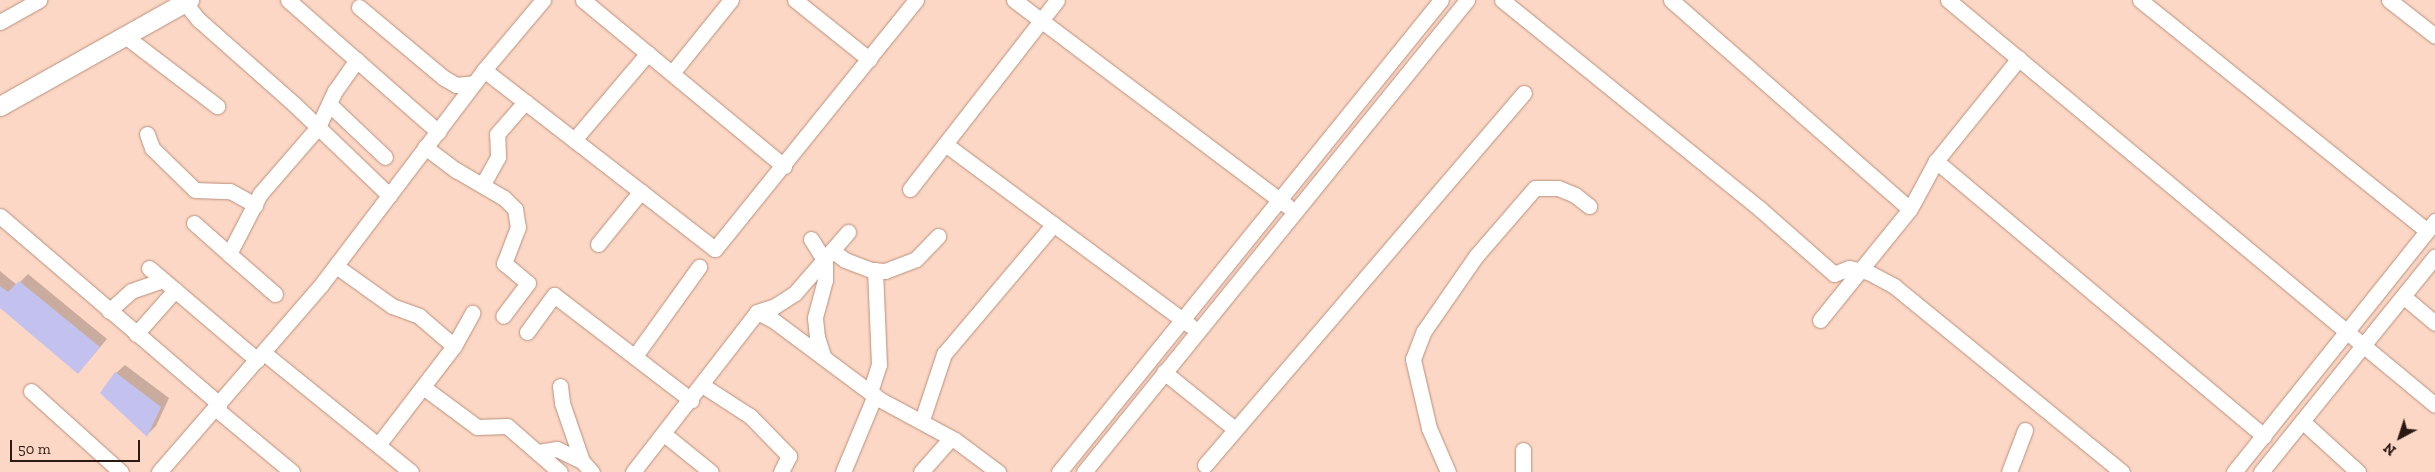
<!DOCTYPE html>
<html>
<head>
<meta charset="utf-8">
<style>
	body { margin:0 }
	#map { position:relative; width:2435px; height:472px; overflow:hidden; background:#fcd7c5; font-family:"Zilla Slab",serif }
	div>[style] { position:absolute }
	.shadow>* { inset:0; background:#0003 }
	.building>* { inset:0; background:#c3c2ee }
	.roads { filter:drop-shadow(0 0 1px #ba8f7b) drop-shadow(0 0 1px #ba8f7b) }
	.minor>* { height:15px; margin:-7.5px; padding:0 7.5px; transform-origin:7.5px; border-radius:7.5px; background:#fff }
	.tertiary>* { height:19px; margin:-9.5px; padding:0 9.5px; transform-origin:9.5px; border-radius:9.5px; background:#fff }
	span { translate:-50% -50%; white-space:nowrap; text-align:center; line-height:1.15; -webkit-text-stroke:5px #fcd7c5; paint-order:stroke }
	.north { position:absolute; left:2375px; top:412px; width:50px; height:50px; -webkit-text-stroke:4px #fcd7c5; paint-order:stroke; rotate:220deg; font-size:14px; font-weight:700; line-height:20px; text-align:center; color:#2a1912 }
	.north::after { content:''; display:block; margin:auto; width:18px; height:22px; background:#2a1912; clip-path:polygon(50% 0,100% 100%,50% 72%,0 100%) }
	.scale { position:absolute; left:10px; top:440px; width:130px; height:22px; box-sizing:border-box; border:2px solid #2a1912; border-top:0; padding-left:6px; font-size:15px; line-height:18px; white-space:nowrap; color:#2a1912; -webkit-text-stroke:4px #fcd7c5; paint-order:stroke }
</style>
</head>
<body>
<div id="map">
	<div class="shadow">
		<i style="clip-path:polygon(0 271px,17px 285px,28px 274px,107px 339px,85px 365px,0 306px)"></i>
		<i style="clip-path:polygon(125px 365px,169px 398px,156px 426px,147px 435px,116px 373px)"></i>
	</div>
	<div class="building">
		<i style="clip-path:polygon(19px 281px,100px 347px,78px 374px,0 308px,0 286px,8px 292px)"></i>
		<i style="clip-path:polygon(115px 372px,161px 407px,147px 437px,100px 393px)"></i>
	</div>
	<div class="roads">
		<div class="minor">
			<i style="left:288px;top:0;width:200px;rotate:41.3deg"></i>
			<i style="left:583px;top:0;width:261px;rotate:39.6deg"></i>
			<i style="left:795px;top:0;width:95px;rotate:38.6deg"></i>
			<i style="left:1014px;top:0;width:342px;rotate:37deg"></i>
			<i style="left:1502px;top:0;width:332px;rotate:39deg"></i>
			<i style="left:1760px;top:209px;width:98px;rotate:41.3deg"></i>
			<i style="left:1834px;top:274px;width:16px;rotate:-22deg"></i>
			<i style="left:1849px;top:268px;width:19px;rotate:12deg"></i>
			<i style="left:1868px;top:272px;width:30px;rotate:28deg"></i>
			<i style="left:1894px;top:286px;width:294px;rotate:39.2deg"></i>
			<i style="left:1671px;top:0;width:317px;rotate:41.2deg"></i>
			<i style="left:1948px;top:0;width:633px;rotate:39.75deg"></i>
			<i style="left:2140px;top:0;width:368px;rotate:38.8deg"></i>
			<i style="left:2389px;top:0;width:58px;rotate:38deg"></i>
			<i style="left:185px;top:3px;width:22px;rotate:51deg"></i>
			<i style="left:199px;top:20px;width:127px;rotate:41.5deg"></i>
			<i style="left:294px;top:104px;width:132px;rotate:43.8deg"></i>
			<i style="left:359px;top:7px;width:111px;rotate:39.9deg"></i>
			<i style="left:444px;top:78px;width:14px;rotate:30deg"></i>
			<i style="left:456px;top:85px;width:18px;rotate:-6deg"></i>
			<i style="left:0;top:22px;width:45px;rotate:-29.4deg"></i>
			<i style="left:125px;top:36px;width:116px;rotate:37.3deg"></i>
			<i style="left:484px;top:70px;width:292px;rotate:37.8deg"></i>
			<i style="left:715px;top:249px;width:320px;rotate:-51.1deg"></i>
			<i style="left:672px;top:73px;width:94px;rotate:-51.1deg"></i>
			<i style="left:329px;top:104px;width:77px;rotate:43.4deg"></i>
			<i style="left:147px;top:134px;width:15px;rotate:70deg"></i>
			<i style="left:152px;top:148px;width:60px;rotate:44.3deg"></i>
			<i style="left:195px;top:190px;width:35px;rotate:2deg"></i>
			<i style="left:230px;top:191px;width:29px;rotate:29deg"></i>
			<i style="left:574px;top:140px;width:114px;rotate:-49.6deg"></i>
			<i style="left:945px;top:144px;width:305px;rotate:36.5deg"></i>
			<i style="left:425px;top:147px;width:39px;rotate:37deg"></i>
			<i style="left:456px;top:170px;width:56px;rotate:30.3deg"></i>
			<i style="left:504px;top:198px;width:16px;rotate:45deg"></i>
			<i style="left:515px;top:209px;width:18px;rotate:81deg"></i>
			<i style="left:518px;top:227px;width:39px;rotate:111deg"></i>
			<i style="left:504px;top:263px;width:31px;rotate:40deg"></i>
			<i style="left:528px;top:283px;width:41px;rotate:127.1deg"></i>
			<i style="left:1936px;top:161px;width:428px;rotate:40deg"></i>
			<i style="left:483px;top:184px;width:31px;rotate:-61deg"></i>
			<i style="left:498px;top:157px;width:23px;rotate:-92deg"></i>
			<i style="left:497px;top:134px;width:43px;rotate:-48.8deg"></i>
			<i style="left:910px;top:189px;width:239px;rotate:-52.1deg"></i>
			<i style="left:0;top:216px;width:289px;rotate:40.6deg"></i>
			<i style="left:194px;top:223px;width:47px;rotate:41.5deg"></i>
			<i style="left:811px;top:239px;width:26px;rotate:58deg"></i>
			<i style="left:825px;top:261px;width:19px;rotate:90deg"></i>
			<i style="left:825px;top:280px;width:39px;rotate:105deg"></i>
			<i style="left:815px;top:318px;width:19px;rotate:84deg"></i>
			<i style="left:817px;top:337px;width:22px;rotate:72deg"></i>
			<i style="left:598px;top:244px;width:68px;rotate:-50.9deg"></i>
			<i style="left:833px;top:251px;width:15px;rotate:37deg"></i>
			<i style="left:845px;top:260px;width:28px;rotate:21deg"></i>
			<i style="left:871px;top:270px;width:14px;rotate:4deg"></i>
			<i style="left:885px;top:271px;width:33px;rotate:-21deg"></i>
			<i style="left:916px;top:259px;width:32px;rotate:-46deg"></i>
			<i style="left:336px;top:266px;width:69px;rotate:35.5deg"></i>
			<i style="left:392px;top:306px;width:29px;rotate:20deg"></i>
			<i style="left:419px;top:316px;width:46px;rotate:40.6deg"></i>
			<i style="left:454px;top:346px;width:38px;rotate:-61deg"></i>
			<i style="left:149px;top:268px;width:142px;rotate:40.4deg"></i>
			<i style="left:275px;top:294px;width:61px;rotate:-139deg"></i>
			<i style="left:229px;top:254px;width:68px;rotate:-62.7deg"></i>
			<i style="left:260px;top:194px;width:89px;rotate:-49.1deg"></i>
			<i style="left:318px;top:127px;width:40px;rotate:-65deg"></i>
			<i style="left:335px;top:91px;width:38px;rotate:-55deg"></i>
			<i style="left:2403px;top:296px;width:42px;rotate:40.2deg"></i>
			<i style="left:109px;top:311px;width:30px;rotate:-42deg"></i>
			<i style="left:131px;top:291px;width:34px;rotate:-19deg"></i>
			<i style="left:757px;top:312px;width:18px;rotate:27deg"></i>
			<i style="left:773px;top:320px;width:132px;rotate:36.7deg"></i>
			<i style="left:879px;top:399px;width:86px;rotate:28.3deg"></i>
			<i style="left:955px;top:440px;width:54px;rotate:36.7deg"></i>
			<i style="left:1820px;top:320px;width:143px;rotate:-51deg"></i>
			<i style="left:1910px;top:209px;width:55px;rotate:-61.6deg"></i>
			<i style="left:1936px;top:161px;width:132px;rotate:-51.1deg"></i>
			<i style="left:527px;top:332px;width:46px;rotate:-53.9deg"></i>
			<i style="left:554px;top:295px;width:173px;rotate:37.5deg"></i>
			<i style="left:136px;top:334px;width:59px;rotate:-48.4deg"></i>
			<i style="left:264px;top:353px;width:189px;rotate:39deg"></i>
			<i style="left:635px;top:356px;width:110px;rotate:-54.3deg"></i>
			<i style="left:1164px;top:372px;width:91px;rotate:38.8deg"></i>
			<i style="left:702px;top:385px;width:57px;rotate:32.9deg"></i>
			<i style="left:750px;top:416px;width:56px;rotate:45.7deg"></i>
			<i style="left:789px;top:456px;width:18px;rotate:117deg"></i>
			<i style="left:560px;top:386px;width:17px;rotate:83deg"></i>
			<i style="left:562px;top:403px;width:61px;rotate:71deg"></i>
			<i style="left:582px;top:461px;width:15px;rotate:48deg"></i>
			<i style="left:423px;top:387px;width:67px;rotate:36.5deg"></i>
			<i style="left:477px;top:427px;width:30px;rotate:-2deg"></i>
			<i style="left:507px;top:426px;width:70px;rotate:41deg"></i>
			<i style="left:31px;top:391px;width:121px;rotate:42deg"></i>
			<i style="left:870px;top:392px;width:28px;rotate:-72deg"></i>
			<i style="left:879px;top:365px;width:95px;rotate:-92.4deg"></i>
			<i style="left:215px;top:408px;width:100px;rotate:39.7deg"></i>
			<i style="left:922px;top:420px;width:70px;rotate:-71.6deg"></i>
			<i style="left:944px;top:354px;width:170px;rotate:-49.8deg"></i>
			<i style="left:2302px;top:421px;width:76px;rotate:42.3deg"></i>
			<i style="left:664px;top:434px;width:60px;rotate:39deg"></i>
			<i style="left:378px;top:445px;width:125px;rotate:-52.5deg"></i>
			<i style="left:1523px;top:450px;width:22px;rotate:90deg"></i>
			<i style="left:538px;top:452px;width:19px;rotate:-9deg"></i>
			<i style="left:557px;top:449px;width:28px;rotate:26deg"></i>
			<i style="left:1205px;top:465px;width:490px;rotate:-49.4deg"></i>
			<i style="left:159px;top:472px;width:247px;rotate:-49.1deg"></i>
			<i style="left:321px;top:285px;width:270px;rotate:-52.8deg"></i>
			<i style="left:484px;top:70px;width:92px;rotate:-49.9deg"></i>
			<i style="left:633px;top:472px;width:202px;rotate:-52.2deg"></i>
			<i style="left:757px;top:312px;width:19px;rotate:-18deg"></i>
			<i style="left:775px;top:306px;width:24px;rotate:-33deg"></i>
			<i style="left:795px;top:293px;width:81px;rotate:-49deg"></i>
			<i style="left:843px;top:472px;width:83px;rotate:-67.4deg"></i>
			<i style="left:921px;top:472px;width:45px;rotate:-48.6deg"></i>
			<i style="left:1059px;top:472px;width:607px;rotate:-51.02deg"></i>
			<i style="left:1084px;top:472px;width:608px;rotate:-50.94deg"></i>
			<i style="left:1448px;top:472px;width:48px;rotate:-113.4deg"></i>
			<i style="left:1429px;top:428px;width:71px;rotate:-103.1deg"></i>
			<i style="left:1413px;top:359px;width:30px;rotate:-69deg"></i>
			<i style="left:1424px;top:331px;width:91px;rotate:-55.3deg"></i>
			<i style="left:1476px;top:256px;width:90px;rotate:-49.1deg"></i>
			<i style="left:1535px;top:188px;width:23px"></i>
			<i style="left:1558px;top:188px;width:18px;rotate:22deg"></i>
			<i style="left:1575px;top:195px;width:18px;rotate:38deg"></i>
			<i style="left:2009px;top:472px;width:45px;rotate:-69.1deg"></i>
			<i style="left:2234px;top:472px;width:322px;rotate:-51.3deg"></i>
			<i style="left:2261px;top:472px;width:277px;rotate:-51.1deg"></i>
		</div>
		<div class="tertiary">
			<i style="left:0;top:106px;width:217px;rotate:-29.3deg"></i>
		</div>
	</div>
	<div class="north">N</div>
	<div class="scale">50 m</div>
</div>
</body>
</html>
